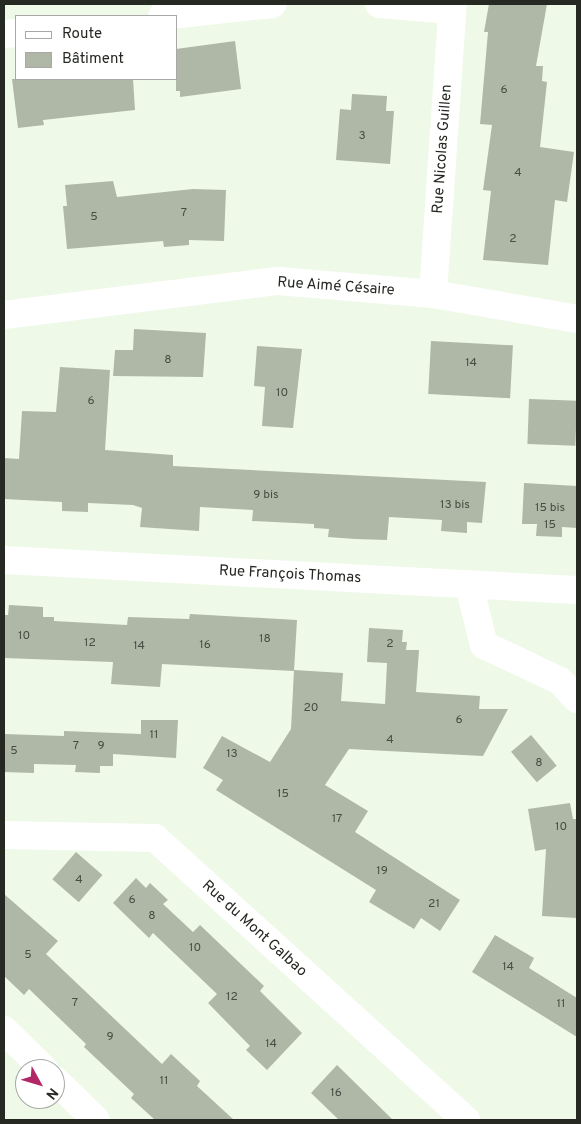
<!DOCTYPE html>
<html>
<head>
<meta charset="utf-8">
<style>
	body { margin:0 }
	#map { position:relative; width:581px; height:1124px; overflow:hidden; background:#eef9e7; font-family:Overpass,sans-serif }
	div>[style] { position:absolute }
	.building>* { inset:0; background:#afb8a7; transform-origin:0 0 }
	.minor>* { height:28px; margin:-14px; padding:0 14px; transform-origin:14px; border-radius:14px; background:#fff }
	span { translate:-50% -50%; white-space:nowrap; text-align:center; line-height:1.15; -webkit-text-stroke:4px #fff; paint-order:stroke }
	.number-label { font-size:12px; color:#484d43 }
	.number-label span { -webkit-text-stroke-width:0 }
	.street-label { font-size:15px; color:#252922 }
	.frame { position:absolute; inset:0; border:5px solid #252922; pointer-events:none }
	.legend { position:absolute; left:15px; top:15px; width:162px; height:65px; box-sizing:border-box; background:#fff; border:1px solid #a8a9a7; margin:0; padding:6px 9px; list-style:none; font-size:15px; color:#252922 }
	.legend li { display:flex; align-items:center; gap:10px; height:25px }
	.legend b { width:25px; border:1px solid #a8a9a7 }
	.north { position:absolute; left:15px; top:1059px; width:50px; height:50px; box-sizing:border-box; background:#fff; border:1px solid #a8a9a7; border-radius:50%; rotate:129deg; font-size:14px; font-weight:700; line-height:20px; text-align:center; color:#252922 }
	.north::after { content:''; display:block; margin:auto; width:18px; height:22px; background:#b22866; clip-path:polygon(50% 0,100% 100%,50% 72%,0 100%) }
</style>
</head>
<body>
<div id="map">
	<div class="building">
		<i style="clip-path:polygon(489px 4px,547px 4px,536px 66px,543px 66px,542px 81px,547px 82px,540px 147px,574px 152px,567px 202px,555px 200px,548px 265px,483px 260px,491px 191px,483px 190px,492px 125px,480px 124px,488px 32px,484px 32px)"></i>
		<i style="clip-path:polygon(235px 41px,241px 89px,180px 97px,180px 91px,176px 91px,176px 49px)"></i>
		<i style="clip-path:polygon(12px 79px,133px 79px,135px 110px,43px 120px,44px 125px,18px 128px)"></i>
		<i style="clip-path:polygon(352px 94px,387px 96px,386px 111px,394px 111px,390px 164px,336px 160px,340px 109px,351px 110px)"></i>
		<i style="clip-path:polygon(113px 181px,117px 197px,193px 189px,226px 190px,224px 241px,189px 240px,189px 245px,164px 247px,163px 241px,67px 249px,63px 206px,67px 206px,65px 185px)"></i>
		<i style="clip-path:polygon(134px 329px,206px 333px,203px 377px,113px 376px,115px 350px,133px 350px)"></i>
		<i style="left:431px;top:341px;width:82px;height:53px;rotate:3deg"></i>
		<i style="clip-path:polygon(257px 346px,302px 349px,293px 428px,262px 426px,265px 387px,254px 386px)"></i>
		<i style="clip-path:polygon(60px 367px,110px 370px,105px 450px,173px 455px,173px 466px,486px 482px,482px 523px,467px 522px,467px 533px,441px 531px,442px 520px,389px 517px,387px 540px,355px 539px,328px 537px,329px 529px,314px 528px,314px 524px,252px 521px,253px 510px,200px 507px,199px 531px,140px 527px,142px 508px,133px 505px,88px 503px,88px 512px,62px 511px,62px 502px,4px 499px,4px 458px,19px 459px,22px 411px,56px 412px)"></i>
		<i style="left:529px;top:399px;width:48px;height:45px;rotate:2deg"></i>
		<i style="clip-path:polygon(524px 483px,577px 486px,577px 528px,562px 527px,562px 537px,536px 536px,537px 524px,522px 524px)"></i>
		<i style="clip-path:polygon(9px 605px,43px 607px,43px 617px,54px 617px,54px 621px,127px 625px,128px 617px,189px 619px,190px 614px,297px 620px,294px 671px,162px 664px,160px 687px,111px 684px,113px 662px,4px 658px,4px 615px,8px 615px)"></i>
		<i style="clip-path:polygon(369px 628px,403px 630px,402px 642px,407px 642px,406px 650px,419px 650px,416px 692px,480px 696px,479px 709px,508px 709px,483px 756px,349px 749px,325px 785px,368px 811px,355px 832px,460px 900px,440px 931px,421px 918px,414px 929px,369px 902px,376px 890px,216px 790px,223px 780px,203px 768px,222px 736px,270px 762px,291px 729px,294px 670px,343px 673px,341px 701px,385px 704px,387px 663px,367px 662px)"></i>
		<i style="clip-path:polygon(141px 720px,178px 720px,176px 758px,113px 754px,113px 766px,100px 766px,100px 773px,75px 772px,76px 765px,34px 764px,34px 773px,4px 772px,4px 734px,64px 736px,64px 731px,141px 734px)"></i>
		<i style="left:531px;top:735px;width:40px;height:26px;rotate:50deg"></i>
		<i style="clip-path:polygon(570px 803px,573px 819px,577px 819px,577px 918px,542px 916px,546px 849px,535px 851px,528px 809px)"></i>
		<i style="left:76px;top:852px;width:35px;height:36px;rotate:41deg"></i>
		<i style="clip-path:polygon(136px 878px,146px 888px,150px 883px,168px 900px,163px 904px,193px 932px,200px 925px,264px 986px,260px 991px,302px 1033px,267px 1070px,246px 1050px,250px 1046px,208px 1003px,217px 994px,153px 933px,149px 938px,113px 903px)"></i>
		<i style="clip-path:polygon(4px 894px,58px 941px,46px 954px,162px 1064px,171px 1054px,200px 1081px,197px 1086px,234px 1120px,155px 1120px,131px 1098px,134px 1094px,84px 1047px,86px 1044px,29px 989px,24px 995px,4px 976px)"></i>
		<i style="clip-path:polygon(495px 935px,534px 958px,529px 968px,577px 998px,577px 1037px,472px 972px)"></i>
		<i style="clip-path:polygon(337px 1065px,393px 1120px,339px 1120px,311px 1093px)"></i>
	</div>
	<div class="minor">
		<i style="left:379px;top:4px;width:73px;rotate:4.7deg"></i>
		<i style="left:162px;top:16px;width:111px;rotate:-6.2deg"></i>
		<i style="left:4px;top:34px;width:12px;rotate:-5deg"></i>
		<i style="left:433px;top:294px;width:291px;rotate:-86.1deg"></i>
		<i style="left:4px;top:315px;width:276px;rotate:-7.1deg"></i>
		<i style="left:278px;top:281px;width:156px;rotate:4.8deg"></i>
		<i style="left:433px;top:294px;width:146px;rotate:9.8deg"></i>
		<i style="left:4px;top:560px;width:574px;rotate:3deg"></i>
		<i style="left:469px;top:585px;width:62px;rotate:76deg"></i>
		<i style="left:484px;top:645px;width:84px;rotate:25.3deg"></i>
		<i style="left:560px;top:681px;width:25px;rotate:47deg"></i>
		<i style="left:4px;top:835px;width:151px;rotate:1.1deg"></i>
		<i style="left:155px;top:838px;width:420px;rotate:42.2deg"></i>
		<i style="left:4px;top:1030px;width:56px;rotate:44.3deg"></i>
		<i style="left:55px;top:1080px;width:57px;rotate:44.3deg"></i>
	</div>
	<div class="number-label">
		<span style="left:504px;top:91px">6</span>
		<span style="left:362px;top:137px">3</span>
		<span style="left:518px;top:174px">4</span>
		<span style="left:184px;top:214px">7</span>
		<span style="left:94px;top:218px">5</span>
		<span style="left:513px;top:240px">2</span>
		<span style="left:168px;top:361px">8</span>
		<span style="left:471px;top:364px">14</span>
		<span style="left:282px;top:394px">10</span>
		<span style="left:91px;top:402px">6</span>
		<span style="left:266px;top:496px">9 bis</span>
		<span style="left:455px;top:506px">13 bis</span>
		<span style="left:550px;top:509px">15 bis</span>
		<span style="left:550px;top:526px">15</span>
		<span style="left:24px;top:637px">10</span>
		<span style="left:265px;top:640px">18</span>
		<span style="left:90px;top:644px">12</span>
		<span style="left:390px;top:645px">2</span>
		<span style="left:205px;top:646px">16</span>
		<span style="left:139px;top:647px">14</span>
		<span style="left:311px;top:709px">20</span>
		<span style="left:459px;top:721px">6</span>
		<span style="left:154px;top:736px">11</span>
		<span style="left:390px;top:741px">4</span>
		<span style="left:76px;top:747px">7</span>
		<span style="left:101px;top:747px">9</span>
		<span style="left:14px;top:752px">5</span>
		<span style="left:232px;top:755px">13</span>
		<span style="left:539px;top:764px">8</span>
		<span style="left:283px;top:795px">15</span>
		<span style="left:337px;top:820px">17</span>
		<span style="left:561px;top:828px">10</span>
		<span style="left:382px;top:872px">19</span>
		<span style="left:79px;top:881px">4</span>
		<span style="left:132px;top:901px">6</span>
		<span style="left:434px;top:905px">21</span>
		<span style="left:152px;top:917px">8</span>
		<span style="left:195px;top:949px">10</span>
		<span style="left:28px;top:956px">5</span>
		<span style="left:508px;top:968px">14</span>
		<span style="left:232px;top:998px">12</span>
		<span style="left:75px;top:1004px">7</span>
		<span style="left:561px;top:1005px">11</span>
		<span style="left:110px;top:1038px">9</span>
		<span style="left:271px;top:1045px">14</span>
		<span style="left:164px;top:1082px">11</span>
		<span style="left:336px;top:1094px">16</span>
	</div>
	<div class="street-label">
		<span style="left:443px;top:149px;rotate:-86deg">Rue Nicolas Guillen</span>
		<span style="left:336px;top:287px;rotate:4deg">Rue Aimé Césaire</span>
		<span style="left:290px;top:575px;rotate:3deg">Rue François Thomas</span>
		<span style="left:254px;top:929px;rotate:42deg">Rue du Mont Galbao</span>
	</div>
	<div class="frame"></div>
	<ul class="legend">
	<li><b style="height:6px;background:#fff"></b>Route</li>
	<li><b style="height:14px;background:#afb8a7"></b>Bâtiment</li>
	</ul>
	<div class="north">N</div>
</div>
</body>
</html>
